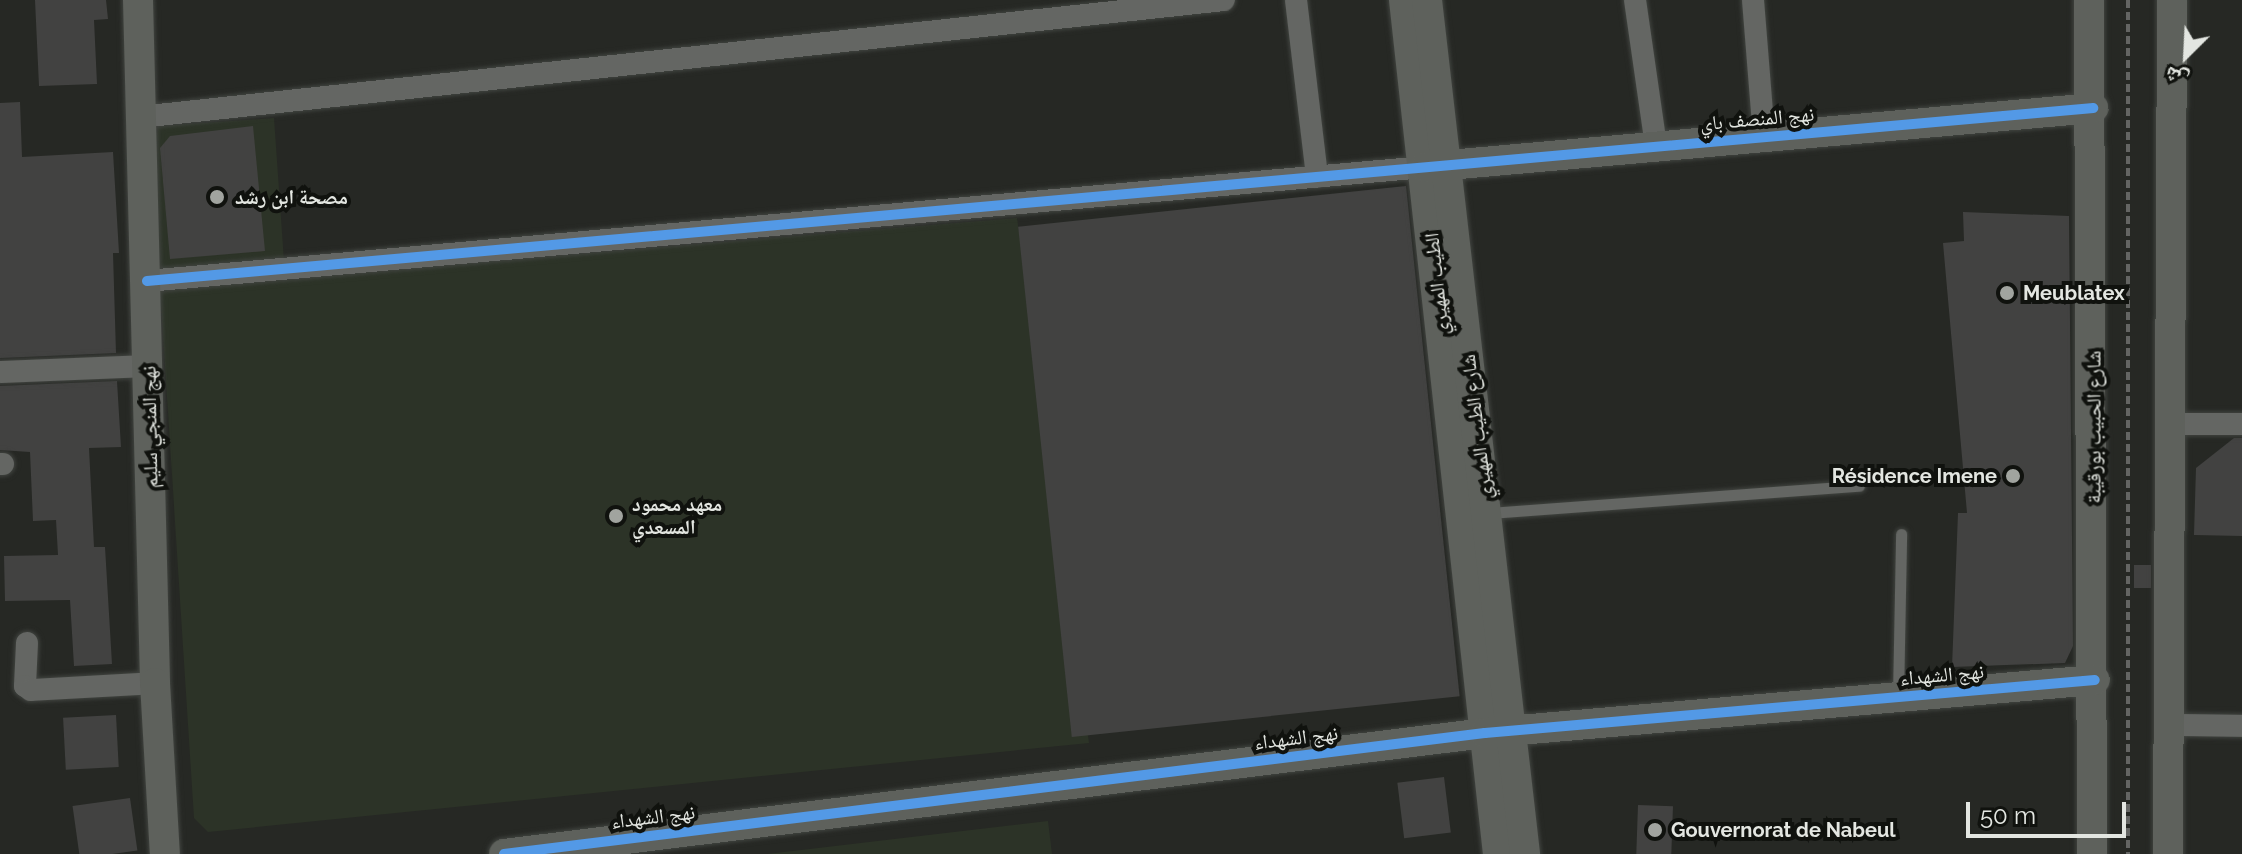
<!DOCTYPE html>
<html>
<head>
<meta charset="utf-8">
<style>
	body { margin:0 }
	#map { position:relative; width:2242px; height:854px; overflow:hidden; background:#262824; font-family:Raleway,"Noto Naskh Arabic",sans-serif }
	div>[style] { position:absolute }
	.built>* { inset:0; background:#2c3327; transform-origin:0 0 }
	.building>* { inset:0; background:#424241; transform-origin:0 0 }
	.path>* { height:4px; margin-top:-2px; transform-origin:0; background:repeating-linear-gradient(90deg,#646563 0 8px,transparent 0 12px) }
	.roads { filter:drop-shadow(0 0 2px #414440) drop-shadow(0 0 2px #414440) }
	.lane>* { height:11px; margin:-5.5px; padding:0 5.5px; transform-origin:5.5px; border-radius:5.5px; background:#646663 }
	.street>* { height:22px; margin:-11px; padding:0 11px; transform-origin:11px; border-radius:11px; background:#646663 }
	.secondary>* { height:30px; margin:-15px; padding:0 15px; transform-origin:15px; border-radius:15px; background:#5e615c }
	.cycleway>* { height:10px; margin:-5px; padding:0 5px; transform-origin:5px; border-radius:5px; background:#5399e6 }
	.dots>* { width:22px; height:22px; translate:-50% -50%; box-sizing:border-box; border:4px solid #10120e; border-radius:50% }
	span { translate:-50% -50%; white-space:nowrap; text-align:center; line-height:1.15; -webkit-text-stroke:8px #10120e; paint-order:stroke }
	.street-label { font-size:20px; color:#e3e6e1 }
	.poi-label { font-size:20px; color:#e3e6e1; font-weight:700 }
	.left { translate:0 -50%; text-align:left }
	.right { translate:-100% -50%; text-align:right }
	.north { position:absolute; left:2146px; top:16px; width:80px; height:80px; -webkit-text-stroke:6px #10120e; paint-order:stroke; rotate:204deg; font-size:22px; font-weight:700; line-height:32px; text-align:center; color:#e3e6e1 }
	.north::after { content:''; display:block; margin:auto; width:28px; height:36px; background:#e3e6e1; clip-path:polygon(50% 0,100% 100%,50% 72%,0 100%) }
	.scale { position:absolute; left:1966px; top:802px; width:160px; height:36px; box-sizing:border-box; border:4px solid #e3e6e1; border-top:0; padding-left:10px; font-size:24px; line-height:28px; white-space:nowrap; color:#e3e6e1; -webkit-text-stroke:6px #10120e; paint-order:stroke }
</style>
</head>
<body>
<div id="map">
	<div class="built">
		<i style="left:274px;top:118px;width:149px;height:124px;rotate:86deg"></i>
		<i style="clip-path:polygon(1017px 218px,1089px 743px,208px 832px,194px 818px,160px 288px)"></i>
		<i style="clip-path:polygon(1048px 821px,1052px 854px,767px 854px)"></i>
	</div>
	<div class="building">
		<i style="clip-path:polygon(35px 0,106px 0,108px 19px,94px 20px,97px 84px,39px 86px)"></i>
		<i style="clip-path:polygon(20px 102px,22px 157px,113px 152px,119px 253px,113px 253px,116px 353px,0 358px,0 103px)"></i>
		<i style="clip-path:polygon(253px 126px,265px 251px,170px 259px,160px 148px,170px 136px)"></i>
		<i style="left:1406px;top:186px;width:513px;height:390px;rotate:84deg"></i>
		<i style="clip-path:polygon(1963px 212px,2069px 216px,2073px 646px,2065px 663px,1952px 667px,1958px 513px,1967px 513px,1943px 243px,1964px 241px)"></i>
		<i style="clip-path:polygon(117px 381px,121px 447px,89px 448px,94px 547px,105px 547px,112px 664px,74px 666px,70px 600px,5px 601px,4px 556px,58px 555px,56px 520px,33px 521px,30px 452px,0 450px,0 386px)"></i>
		<i style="clip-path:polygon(2234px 438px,2242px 438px,2242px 536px,2194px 535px,2196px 468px)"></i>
		<i style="left:2134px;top:565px;width:17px;height:23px"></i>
		<i style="left:116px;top:715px;width:52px;height:53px;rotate:87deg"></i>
		<i style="left:1444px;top:777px;width:56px;height:47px;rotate:83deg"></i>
		<i style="left:130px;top:798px;width:53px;height:58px;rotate:82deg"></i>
		<i style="left:1638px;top:805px;width:35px;height:49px;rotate:2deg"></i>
	</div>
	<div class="path">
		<i style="left:2128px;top:0;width:854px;rotate:90deg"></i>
	</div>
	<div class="roads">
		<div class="lane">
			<i style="left:1488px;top:513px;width:372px;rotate:-4.2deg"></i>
			<i style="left:1898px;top:697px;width:163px;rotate:-88.9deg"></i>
		</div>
		<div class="street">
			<i style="left:1296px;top:0;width:178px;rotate:83.2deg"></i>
			<i style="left:1635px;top:0;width:148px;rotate:81.8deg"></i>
			<i style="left:1753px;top:0;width:136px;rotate:85.4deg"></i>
			<i style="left:140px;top:117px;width:1090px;rotate:-6.16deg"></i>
			<i style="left:147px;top:281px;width:1282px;rotate:-5.1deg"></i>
			<i style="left:0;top:372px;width:149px;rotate:-2.3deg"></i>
			<i style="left:2173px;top:424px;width:69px"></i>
			<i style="left:0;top:464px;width:3px"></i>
			<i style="left:27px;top:643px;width:43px;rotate:92.7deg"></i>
			<i style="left:25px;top:686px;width:7px;rotate:34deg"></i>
			<i style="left:31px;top:690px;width:124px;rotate:-3.2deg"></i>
			<i style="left:2173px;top:725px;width:69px;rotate:0.8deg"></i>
		</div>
		<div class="secondary">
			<i style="left:138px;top:0;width:683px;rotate:88.57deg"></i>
			<i style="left:155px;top:683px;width:171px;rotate:86.7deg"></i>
			<i style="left:1404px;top:0;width:859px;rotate:83.72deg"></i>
			<i style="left:1427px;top:0;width:860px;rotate:83.45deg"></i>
			<i style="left:2089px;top:0;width:854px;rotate:89.8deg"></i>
			<i style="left:1426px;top:167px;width:670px;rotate:-5.05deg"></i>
			<i style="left:504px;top:854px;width:988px;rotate:-7.03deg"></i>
			<i style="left:1485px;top:733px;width:612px;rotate:-4.97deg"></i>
			<i style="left:2168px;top:854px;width:854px;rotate:-89.73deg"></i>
		</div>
	</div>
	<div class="cycleway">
		<i style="left:147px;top:281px;width:1954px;rotate:-5.08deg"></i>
		<i style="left:504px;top:854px;width:988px;rotate:-7.03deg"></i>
		<i style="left:1485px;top:733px;width:612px;rotate:-4.97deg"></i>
	</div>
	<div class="dots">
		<i style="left:217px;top:197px;background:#a1a49f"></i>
		<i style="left:2007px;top:293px;background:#a1a49f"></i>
		<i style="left:2013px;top:476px;background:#a1a49f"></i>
		<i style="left:616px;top:516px;background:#a1a49f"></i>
		<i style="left:1655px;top:830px;background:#a1a49f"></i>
	</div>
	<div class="street-label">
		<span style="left:1757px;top:119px;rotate:-5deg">نهج المنصف باي</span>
		<span style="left:1437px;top:284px;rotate:-96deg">الطيب المهيري</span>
		<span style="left:150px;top:427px;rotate:-91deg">نهج المنجي سليم</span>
		<span style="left:1477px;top:427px;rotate:-97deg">شارع الطيب المهيري</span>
		<span style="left:2094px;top:427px;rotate:-90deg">شارع الحبيب بورقيبة</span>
		<span style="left:1942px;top:675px;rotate:-5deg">نهج الشهداء</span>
		<span style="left:1296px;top:738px;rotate:-7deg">نهج الشهداء</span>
		<span style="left:653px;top:817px;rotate:-7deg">نهج الشهداء</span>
	</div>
	<div class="poi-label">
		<span class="left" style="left:235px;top:197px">مصحة ابن رشد</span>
		<span class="left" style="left:2023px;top:293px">Meublatex</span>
		<span class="right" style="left:1997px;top:476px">Résidence Imene</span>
		<span class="left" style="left:632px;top:516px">معهد محمود<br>المسعدي</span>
		<span class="left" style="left:1671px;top:830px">Gouvernorat de Nabeul</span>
	</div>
	<div class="north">ش</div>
	<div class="scale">50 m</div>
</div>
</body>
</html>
